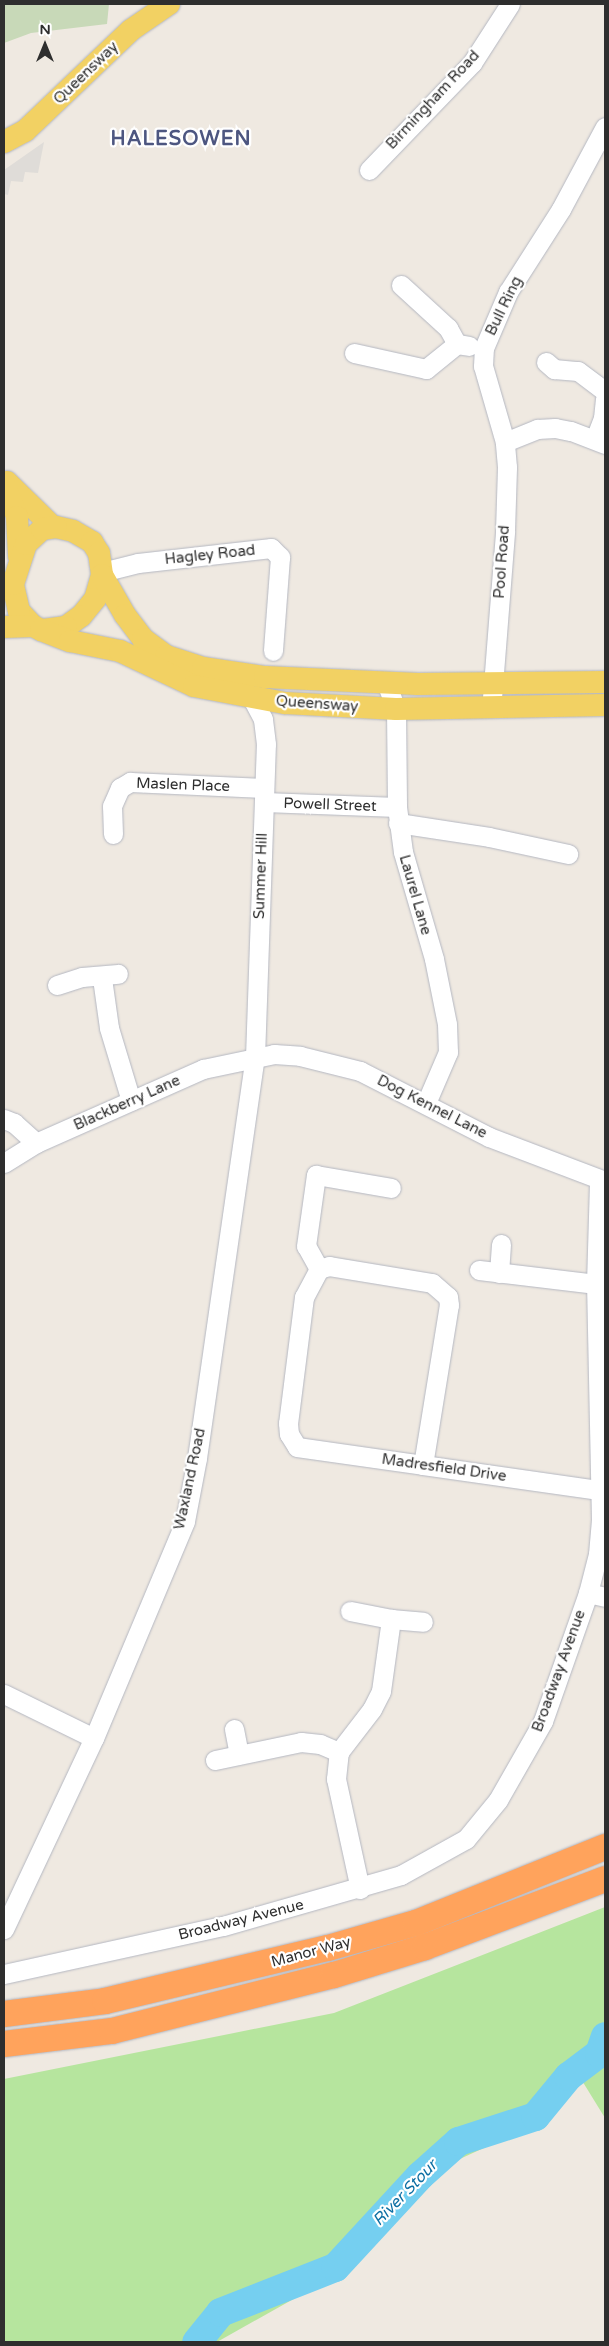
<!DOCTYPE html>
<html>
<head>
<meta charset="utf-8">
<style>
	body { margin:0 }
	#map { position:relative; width:609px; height:2346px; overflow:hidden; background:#efe9e1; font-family:"Varela Round",sans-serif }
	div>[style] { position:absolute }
	.green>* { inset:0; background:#b6e59e }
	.cemetery>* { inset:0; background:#c8d9b8 }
	.plaza>* { inset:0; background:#dfdcd8 }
	.river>* { height:29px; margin:-14.5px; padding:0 14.5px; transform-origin:14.5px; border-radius:14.5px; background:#75cff0 }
	.roads { filter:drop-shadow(0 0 1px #b4b7c1) drop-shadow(0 0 1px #b4b7c1) }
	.minor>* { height:19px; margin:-9.5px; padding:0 9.5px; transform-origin:9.5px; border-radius:9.5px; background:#fff }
	.major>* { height:22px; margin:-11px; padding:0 11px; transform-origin:11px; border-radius:11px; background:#f2d163 }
	.highway>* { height:26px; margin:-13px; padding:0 13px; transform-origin:13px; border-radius:13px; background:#ffa35c }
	span { translate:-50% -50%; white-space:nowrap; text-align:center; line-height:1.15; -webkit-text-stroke:4.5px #fff; paint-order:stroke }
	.street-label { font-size:15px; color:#2e2e2e }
	.water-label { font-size:16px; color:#0d6fa3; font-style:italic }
	.district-label { font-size:20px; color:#4d5680; font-weight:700; letter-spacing:1px }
	.frame { position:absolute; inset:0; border:5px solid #2e2e2e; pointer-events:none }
	.north { position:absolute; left:20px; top:20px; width:50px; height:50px; -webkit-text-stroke:4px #fff; paint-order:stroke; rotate:0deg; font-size:14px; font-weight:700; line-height:20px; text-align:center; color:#2e2e2e }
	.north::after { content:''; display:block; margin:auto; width:18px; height:22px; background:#2e2e2e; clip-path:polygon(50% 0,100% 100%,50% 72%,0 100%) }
</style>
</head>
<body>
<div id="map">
	<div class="green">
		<i style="clip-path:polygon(605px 1907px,605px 2118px,581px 2079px,536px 2124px,427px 2174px,393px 2223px,338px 2274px,217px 2342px,4px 2342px,4px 2079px,334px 2013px)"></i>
	</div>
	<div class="cemetery">
		<i style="clip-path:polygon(4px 4px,109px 4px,107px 24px,31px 33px,4px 43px)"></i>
	</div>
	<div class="plaza">
		<i style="clip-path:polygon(44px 142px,38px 173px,25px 172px,23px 182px,11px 181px,8px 195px,4px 194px,4px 170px)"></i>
	</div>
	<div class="river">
		<i style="left:196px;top:2342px;width:38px;rotate:-51deg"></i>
		<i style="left:220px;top:2312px;width:123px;rotate:-21.4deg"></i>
		<i style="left:335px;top:2267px;width:125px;rotate:-47.3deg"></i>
		<i style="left:420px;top:2175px;width:51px;rotate:-41.8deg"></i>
		<i style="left:458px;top:2141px;width:81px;rotate:-18deg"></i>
		<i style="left:535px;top:2116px;width:52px;rotate:-50.5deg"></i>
		<i style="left:568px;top:2076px;width:39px;rotate:-37deg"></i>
		<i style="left:599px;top:2053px;width:18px;rotate:-71deg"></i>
	</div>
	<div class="roads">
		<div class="minor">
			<i style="left:369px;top:170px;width:149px;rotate:-46.1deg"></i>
			<i style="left:472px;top:63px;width:70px;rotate:-57.2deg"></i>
			<i style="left:401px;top:285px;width:64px;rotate:42.5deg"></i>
			<i style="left:448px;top:328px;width:18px;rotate:61deg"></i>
			<i style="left:457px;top:344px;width:12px;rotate:9deg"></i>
			<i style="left:354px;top:353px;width:74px;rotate:12.5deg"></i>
			<i style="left:426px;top:369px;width:40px;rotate:-39deg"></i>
			<i style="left:546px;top:362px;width:11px;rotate:41deg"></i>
			<i style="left:554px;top:369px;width:24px;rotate:5deg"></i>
			<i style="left:578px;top:371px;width:34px;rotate:37deg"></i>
			<i style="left:595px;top:439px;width:22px;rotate:-69deg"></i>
			<i style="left:603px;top:418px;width:19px;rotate:-84deg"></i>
			<i style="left:505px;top:442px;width:35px;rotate:-22deg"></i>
			<i style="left:537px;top:429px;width:18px;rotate:-3deg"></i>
			<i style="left:555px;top:428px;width:16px;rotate:11deg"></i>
			<i style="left:571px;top:431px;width:36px;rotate:21deg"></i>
			<i style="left:102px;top:572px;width:37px;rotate:-14deg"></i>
			<i style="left:138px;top:563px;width:134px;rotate:-6.4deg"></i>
			<i style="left:271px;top:548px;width:13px;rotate:45deg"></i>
			<i style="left:280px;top:557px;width:94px;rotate:94.3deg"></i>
			<i style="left:386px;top:682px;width:29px;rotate:70deg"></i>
			<i style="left:396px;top:709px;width:98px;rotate:89.4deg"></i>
			<i style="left:397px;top:807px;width:45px;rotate:82.4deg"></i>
			<i style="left:403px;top:852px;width:111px;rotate:73.8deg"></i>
			<i style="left:434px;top:959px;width:66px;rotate:78.7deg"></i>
			<i style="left:447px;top:1024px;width:28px;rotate:88deg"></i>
			<i style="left:448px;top:1052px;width:56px;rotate:113.3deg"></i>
			<i style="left:492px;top:698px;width:168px;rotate:-85.5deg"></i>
			<i style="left:505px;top:531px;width:64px;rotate:-88.2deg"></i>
			<i style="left:507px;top:467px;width:25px;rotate:-95deg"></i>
			<i style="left:505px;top:442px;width:79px;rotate:-106.1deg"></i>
			<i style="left:483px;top:366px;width:18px;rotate:-87deg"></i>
			<i style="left:484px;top:348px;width:61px;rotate:-66.8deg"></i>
			<i style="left:508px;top:292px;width:98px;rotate:-57.4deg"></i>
			<i style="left:561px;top:209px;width:93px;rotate:-61.8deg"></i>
			<i style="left:264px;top:802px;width:133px;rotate:2.2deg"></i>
			<i style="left:398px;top:823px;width:92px;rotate:8.7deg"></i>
			<i style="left:489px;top:837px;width:81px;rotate:12.1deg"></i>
			<i style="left:113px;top:834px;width:28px;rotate:-92deg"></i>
			<i style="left:112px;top:806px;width:20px;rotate:-66deg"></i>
			<i style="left:120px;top:788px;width:12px;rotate:-31deg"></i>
			<i style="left:130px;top:782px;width:134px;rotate:2.6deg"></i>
			<i style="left:102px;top:978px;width:50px;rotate:82deg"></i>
			<i style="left:109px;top:1028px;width:76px;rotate:73.2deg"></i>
			<i style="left:57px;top:985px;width:26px;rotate:-18deg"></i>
			<i style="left:82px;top:977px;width:36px;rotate:-5deg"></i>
			<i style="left:4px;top:1119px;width:11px;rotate:22deg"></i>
			<i style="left:14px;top:1123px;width:30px;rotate:42deg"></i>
			<i style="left:4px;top:1163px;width:38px;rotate:-32deg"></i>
			<i style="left:36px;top:1143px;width:183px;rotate:-23.9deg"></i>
			<i style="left:203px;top:1069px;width:73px;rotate:-11.9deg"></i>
			<i style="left:274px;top:1054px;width:26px;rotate:4deg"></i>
			<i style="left:300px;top:1056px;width:62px;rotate:14deg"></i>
			<i style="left:360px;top:1071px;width:145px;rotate:27.1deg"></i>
			<i style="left:489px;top:1137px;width:124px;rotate:20.8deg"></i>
			<i style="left:319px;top:1269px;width:26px;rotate:-119deg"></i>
			<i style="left:306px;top:1246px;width:72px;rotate:-82deg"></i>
			<i style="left:316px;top:1175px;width:76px;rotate:9.8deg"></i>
			<i style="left:479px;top:1270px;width:118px;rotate:6.8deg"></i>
			<i style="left:499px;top:1273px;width:29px;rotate:-86deg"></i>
			<i style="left:423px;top:1465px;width:162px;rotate:-80.8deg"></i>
			<i style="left:449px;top:1305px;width:8px;rotate:-97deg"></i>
			<i style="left:448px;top:1297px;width:21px;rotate:-139deg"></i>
			<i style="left:432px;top:1283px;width:104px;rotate:-170.6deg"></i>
			<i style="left:329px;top:1266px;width:10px;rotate:163deg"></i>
			<i style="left:319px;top:1269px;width:32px;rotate:118deg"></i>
			<i style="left:304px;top:1297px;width:127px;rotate:97.2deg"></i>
			<i style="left:288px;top:1423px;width:11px;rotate:85deg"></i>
			<i style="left:289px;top:1434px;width:15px;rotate:58deg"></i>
			<i style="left:297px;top:1447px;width:127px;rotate:8.1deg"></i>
			<i style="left:423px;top:1465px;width:178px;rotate:8.1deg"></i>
			<i style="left:588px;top:1593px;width:17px;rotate:13deg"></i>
			<i style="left:350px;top:1611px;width:42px;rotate:11deg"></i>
			<i style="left:4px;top:1694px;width:100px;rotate:26.1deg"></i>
			<i style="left:234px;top:1729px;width:26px;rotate:79deg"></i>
			<i style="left:215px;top:1760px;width:88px;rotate:-11.8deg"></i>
			<i style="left:301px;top:1742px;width:19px;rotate:6deg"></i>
			<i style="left:320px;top:1744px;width:21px;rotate:23deg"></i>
			<i style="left:360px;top:1889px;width:113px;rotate:-102.3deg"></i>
			<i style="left:336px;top:1779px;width:27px;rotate:-84deg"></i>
			<i style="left:339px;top:1752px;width:54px;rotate:-52.5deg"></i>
			<i style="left:372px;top:1709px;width:20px;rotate:-63deg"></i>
			<i style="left:381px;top:1691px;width:73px;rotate:-82.1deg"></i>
			<i style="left:391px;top:1619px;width:32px;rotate:5deg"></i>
			<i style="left:4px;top:1929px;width:211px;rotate:-64.8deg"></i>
			<i style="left:94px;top:1738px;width:235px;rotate:-67.2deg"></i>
			<i style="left:185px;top:1521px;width:64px;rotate:-79.2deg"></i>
			<i style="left:197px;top:1458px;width:405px;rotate:-81.8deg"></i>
			<i style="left:255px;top:1057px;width:313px;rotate:-88deg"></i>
			<i style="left:266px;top:744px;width:25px;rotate:-97deg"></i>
			<i style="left:263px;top:719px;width:24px;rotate:-118deg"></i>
			<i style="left:4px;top:1974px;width:224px;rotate:-12.4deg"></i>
			<i style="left:223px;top:1926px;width:185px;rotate:-16deg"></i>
			<i style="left:401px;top:1875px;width:74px;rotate:-29deg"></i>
			<i style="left:466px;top:1839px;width:50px;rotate:-50.6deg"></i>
			<i style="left:498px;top:1800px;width:91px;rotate:-60.3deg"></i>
			<i style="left:543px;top:1721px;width:136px;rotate:-70.6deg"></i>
			<i style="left:588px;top:1593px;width:40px;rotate:-75.6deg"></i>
			<i style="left:598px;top:1554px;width:34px;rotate:-85deg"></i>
			<i style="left:601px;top:1520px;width:236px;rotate:-91.2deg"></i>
			<i style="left:596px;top:1284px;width:104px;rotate:-88.3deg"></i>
		</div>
		<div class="major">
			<i style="left:4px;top:142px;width:24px;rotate:-28deg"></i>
			<i style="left:25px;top:131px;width:146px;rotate:-43.6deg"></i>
			<i style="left:131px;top:30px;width:46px;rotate:-34.4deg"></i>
			<i style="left:7px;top:482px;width:64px;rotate:44.4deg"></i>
			<i style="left:4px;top:484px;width:35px;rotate:68deg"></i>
			<i style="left:17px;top:517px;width:39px;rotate:87deg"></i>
			<i style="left:56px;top:527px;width:17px;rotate:13deg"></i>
			<i style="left:73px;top:531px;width:22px;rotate:30deg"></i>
			<i style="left:92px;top:542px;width:13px;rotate:58deg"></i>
			<i style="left:99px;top:553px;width:22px;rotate:82deg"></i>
			<i style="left:102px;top:575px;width:25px;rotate:106deg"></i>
			<i style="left:95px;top:599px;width:22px;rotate:129deg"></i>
			<i style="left:81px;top:616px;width:19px;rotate:144deg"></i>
			<i style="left:66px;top:627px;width:25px;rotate:173deg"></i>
			<i style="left:41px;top:630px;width:9px;rotate:-153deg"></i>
			<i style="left:33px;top:626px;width:21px;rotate:-133deg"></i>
			<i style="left:19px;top:611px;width:28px;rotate:-103deg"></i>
			<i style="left:13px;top:584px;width:42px;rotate:-72deg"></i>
			<i style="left:26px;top:544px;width:22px;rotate:-43deg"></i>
			<i style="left:42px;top:529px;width:14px;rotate:-8deg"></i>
			<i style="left:102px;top:575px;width:46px;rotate:60.1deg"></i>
			<i style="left:125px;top:615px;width:30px;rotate:53deg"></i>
			<i style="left:143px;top:639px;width:29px;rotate:36deg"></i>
			<i style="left:166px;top:656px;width:39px;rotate:18deg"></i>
			<i style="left:203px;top:668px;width:63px;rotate:8.3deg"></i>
			<i style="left:265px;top:677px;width:153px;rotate:2.6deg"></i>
			<i style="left:418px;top:684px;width:187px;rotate:-0.6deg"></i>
			<i style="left:4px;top:627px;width:29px;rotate:-2deg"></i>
			<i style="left:41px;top:630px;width:31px;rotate:21deg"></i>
			<i style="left:70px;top:641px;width:51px;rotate:11.3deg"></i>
			<i style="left:120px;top:651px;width:82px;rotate:25.3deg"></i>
			<i style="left:194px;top:686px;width:93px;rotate:10.6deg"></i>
			<i style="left:285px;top:703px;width:111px;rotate:3.1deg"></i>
			<i style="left:396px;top:709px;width:209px;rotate:-1.1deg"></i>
		</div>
		<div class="highway">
			<i style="left:4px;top:2014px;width:102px;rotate:-7.3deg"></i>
			<i style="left:105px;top:2001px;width:229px;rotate:-13.4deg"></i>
			<i style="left:328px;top:1948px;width:91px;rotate:-15.9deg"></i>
			<i style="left:416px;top:1923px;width:204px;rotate:-21.9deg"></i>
			<i style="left:4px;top:2044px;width:109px;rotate:-6.9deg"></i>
			<i style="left:112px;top:2031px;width:229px;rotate:-14.2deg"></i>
			<i style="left:334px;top:1975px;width:95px;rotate:-17.1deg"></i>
			<i style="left:425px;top:1947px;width:192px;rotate:-20.7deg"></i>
		</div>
	</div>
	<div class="street-label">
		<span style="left:86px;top:73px;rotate:-44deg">Queensway</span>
		<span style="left:433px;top:100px;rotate:-47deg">Birmingham Road</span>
		<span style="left:504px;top:306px;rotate:-64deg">Bull Ring</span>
		<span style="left:210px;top:555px;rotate:-6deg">Hagley Road</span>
		<span style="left:502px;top:562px;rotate:-86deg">Pool Road</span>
		<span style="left:317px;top:704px;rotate:4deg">Queensway</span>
		<span style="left:183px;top:785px;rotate:2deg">Maslen Place</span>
		<span style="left:330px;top:805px;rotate:2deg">Powell Street</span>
		<span style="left:261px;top:876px;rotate:-88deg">Summer Hill</span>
		<span style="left:415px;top:895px;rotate:74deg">Laurel Lane</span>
		<span style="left:127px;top:1103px;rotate:-24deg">Blackberry Lane</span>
		<span style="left:432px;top:1107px;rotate:27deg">Dog Kennel Lane</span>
		<span style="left:444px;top:1468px;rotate:8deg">Madresfield Drive</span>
		<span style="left:190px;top:1479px;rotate:-78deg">Waxland Road</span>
		<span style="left:559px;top:1671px;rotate:-70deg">Broadway Avenue</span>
		<span style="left:241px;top:1920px;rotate:-14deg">Broadway Avenue</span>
		<span style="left:311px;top:1952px;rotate:-15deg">Manor Way</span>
	</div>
	<div class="water-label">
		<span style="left:405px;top:2193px;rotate:-46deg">River Stour</span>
	</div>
	<div class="district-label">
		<span style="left:181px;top:139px">HALESOWEN</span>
	</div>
	<div class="frame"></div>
	<div class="north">N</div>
</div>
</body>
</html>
